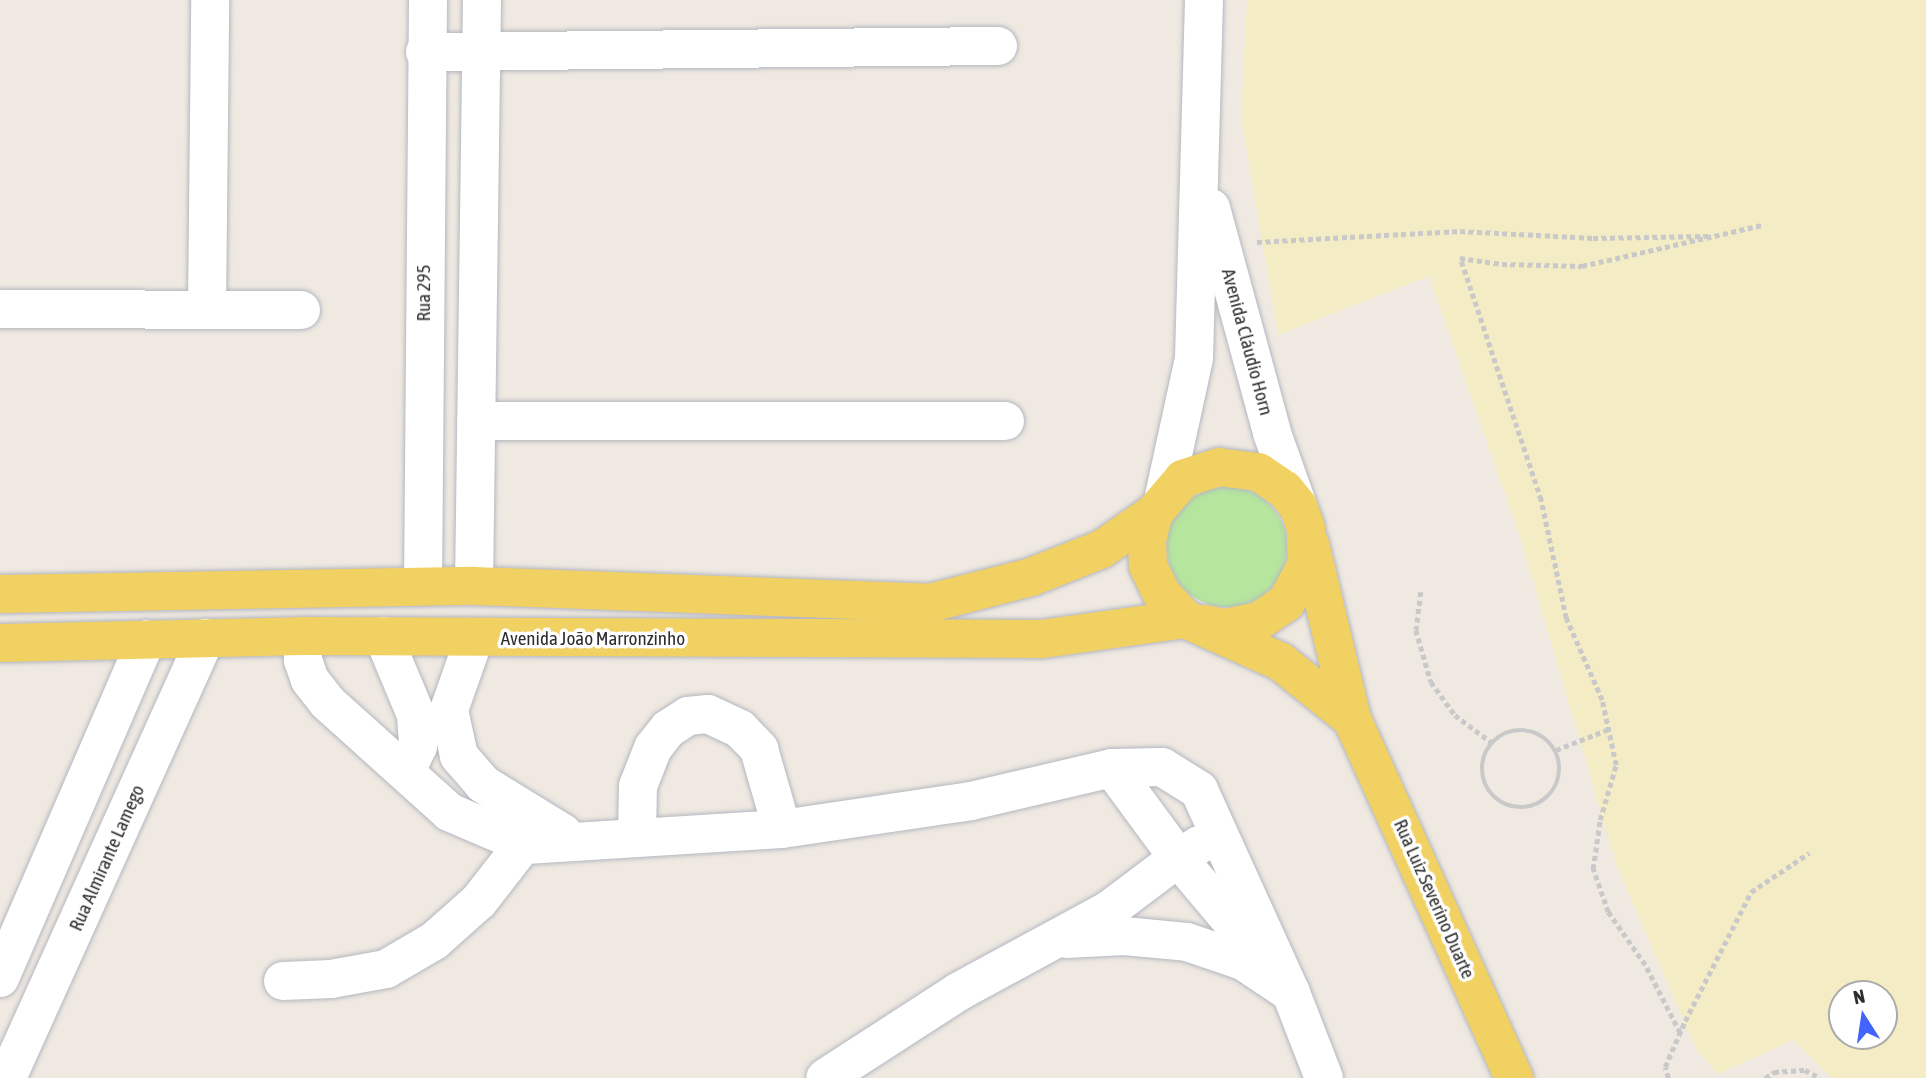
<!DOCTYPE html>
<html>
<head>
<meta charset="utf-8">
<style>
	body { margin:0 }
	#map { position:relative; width:1926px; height:1078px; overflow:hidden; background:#efe9e1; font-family:"Asap Condensed",sans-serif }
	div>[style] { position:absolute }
	.green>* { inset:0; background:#b6e59e }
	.round { border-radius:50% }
	.sand>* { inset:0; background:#f3ecc5 }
	.path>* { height:4.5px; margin-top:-2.25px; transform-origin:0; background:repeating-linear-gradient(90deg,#c9c9c9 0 5px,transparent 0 8.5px) }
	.path>.ring { margin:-2.25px; padding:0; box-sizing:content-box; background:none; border:4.5px solid #c9c9c9; border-radius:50% }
	.roads { filter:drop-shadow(0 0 2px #b4b7c1) drop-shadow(0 0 2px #b4b7c1) }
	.minor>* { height:38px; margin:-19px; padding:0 19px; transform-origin:19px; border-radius:19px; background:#fff }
	.major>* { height:38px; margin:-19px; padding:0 19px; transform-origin:19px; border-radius:19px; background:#f2d163 }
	span { translate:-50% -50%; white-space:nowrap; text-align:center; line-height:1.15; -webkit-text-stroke:7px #fff; paint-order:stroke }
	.street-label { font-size:19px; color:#2e2e2e }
	.north { position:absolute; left:1828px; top:980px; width:70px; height:70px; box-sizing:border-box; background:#fff; border:2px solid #ababab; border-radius:50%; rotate:348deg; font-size:19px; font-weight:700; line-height:28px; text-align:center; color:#2e2e2e }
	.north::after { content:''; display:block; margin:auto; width:24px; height:32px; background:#4264fb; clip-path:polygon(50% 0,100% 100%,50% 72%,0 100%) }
</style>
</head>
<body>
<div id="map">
	<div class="green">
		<i class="round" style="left:1167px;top:487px;width:120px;height:120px"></i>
	</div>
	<div class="sand">
		<i style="clip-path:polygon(evenodd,1247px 0,1926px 0,1926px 1078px,1832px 1078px,1793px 1040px,1718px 1074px,1696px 1049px,1617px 867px,1520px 537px,1429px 276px,1278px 335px,1241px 116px,1247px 0,1884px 994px,1884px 1036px,1842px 1036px,1842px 994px,1884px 994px)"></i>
	</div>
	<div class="path">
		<i style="left:1257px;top:242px;width:203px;rotate:-3.1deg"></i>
		<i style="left:1460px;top:231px;width:133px;rotate:3deg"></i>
		<i style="left:1593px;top:238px;width:117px;rotate:-1deg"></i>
		<i style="left:1421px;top:592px;width:38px;rotate:97deg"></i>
		<i style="left:1416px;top:630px;width:54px;rotate:73.9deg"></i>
		<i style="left:1431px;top:682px;width:41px;rotate:54deg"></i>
		<i style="left:1455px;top:715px;width:45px;rotate:36.9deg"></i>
		<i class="ring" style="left:1482px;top:730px;width:73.5px;height:73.5px"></i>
		<i style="left:1556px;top:750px;width:57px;rotate:-21.6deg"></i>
		<i style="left:1680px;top:1033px;width:76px;rotate:-117.2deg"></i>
		<i style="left:1645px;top:965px;width:65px;rotate:-124.9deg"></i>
		<i style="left:1608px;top:912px;width:46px;rotate:-109.2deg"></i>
		<i style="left:1593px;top:869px;width:49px;rotate:-81.9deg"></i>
		<i style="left:1600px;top:820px;width:57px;rotate:-73.8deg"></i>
		<i style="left:1616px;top:765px;width:66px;rotate:-102.2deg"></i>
		<i style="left:1602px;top:700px;width:90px;rotate:-113.7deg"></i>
		<i style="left:1566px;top:618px;width:121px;rotate:-102deg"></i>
		<i style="left:1541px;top:500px;width:255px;rotate:-108.5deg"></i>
		<i style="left:1460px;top:258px;width:42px;rotate:8.1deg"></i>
		<i style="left:1502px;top:264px;width:80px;rotate:1.4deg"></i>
		<i style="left:1582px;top:266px;width:186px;rotate:-12.8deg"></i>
		<i style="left:1668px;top:1078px;width:11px;rotate:-105deg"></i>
		<i style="left:1665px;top:1067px;width:50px;rotate:-66.5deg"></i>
		<i style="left:1685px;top:1021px;width:145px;rotate:-62.9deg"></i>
		<i style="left:1751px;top:892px;width:70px;rotate:-33.9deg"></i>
		<i style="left:1765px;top:1078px;width:11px;rotate:-34deg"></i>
		<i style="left:1774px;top:1072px;width:31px;rotate:-4deg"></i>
		<i style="left:1805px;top:1070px;width:17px;rotate:28deg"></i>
	</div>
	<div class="roads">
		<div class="minor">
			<i style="left:425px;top:52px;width:573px;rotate:-0.6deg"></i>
			<i style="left:1211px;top:208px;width:233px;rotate:74.8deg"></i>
			<i style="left:1272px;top:433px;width:77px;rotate:70.4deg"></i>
			<i style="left:0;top:309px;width:301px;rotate:0.2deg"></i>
			<i style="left:207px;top:310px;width:310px;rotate:-89.4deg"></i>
			<i style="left:476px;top:421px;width:529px"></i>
			<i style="left:1164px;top:496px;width:141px;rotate:-77.7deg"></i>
			<i style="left:1194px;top:358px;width:358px;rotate:-88.4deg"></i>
			<i style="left:423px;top:586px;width:586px;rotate:-89.51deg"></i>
			<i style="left:474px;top:586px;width:586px;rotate:-89.22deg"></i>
			<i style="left:303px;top:636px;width:24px;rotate:90deg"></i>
			<i style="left:303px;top:660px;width:21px;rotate:71deg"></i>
			<i style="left:310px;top:680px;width:28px;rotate:52deg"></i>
			<i style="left:327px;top:702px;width:164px;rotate:42deg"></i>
			<i style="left:449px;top:812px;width:84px;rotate:23.2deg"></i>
			<i style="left:526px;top:845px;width:256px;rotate:-3.6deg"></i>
			<i style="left:782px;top:829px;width:191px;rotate:-8.4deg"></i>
			<i style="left:971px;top:801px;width:145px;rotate:-13.2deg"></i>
			<i style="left:1112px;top:768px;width:112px;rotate:53.7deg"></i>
			<i style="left:1178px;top:858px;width:86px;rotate:143deg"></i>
			<i style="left:1109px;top:910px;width:172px;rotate:151.5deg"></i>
			<i style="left:958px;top:992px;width:158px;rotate:147.1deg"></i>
			<i style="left:383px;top:636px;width:86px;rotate:67.3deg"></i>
			<i style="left:416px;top:715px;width:31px;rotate:86deg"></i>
			<i style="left:418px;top:746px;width:26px;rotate:115deg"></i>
			<i style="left:474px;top:639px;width:75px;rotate:109.4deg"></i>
			<i style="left:449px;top:710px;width:47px;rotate:77.7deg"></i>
			<i style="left:459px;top:756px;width:37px;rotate:49deg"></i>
			<i style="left:483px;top:784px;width:94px;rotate:31.5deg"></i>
			<i style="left:1112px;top:768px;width:50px;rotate:-1.1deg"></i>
			<i style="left:1162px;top:767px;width:44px;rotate:31.9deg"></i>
			<i style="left:1199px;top:790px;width:223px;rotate:65.6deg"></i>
			<i style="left:637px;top:837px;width:51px;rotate:-88.9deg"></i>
			<i style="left:638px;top:786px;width:41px;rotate:-68.5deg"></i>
			<i style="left:653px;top:748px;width:24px;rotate:-52deg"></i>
			<i style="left:668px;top:729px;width:24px;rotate:-33deg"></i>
			<i style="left:688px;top:716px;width:20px;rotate:-6deg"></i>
			<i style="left:708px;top:714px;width:35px;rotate:25deg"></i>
			<i style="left:740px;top:729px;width:28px;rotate:46deg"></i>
			<i style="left:759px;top:749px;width:83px;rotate:74deg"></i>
			<i style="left:1199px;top:845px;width:25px;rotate:148deg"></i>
			<i style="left:1178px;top:858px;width:132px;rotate:49.9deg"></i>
			<i style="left:1067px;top:939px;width:57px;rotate:-3deg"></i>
			<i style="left:1124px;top:936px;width:63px;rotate:5.4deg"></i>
			<i style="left:1187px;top:942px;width:59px;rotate:18.7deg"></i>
			<i style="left:1243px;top:961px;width:58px;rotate:33.7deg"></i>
			<i style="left:1291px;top:993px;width:91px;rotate:68.8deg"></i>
			<i style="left:0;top:978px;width:369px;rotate:-66.6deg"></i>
			<i style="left:283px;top:981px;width:48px;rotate:-2.4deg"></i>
			<i style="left:331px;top:979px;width:56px;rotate:-10.3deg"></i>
			<i style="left:386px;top:969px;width:56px;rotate:-30.3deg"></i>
			<i style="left:434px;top:941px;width:60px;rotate:-41.6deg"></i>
			<i style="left:479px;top:901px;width:98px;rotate:-52.1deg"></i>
			<i style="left:7px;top:1078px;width:483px;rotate:-65.7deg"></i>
		</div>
		<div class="major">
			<i style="left:1310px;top:544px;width:180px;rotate:76.5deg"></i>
			<i style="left:1352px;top:719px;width:394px;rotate:65.7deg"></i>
			<i style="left:0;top:594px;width:474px;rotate:-1deg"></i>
			<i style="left:474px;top:586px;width:456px;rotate:2.1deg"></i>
			<i style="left:930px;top:603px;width:104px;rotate:-14.4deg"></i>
			<i style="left:1031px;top:577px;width:76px;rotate:-21.5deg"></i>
			<i style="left:1102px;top:549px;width:63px;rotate:-34.7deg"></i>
			<i style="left:1204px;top:624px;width:21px;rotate:11deg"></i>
			<i style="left:1225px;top:628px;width:35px;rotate:-12deg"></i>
			<i style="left:1259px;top:621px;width:32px;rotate:-34deg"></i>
			<i style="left:1286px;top:603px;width:44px;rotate:-61.7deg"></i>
			<i style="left:1307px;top:564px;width:36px;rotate:-92deg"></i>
			<i style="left:1306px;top:528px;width:23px;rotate:-110deg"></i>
			<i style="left:1298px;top:506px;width:21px;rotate:-129deg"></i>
			<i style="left:1285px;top:490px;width:32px;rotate:-146deg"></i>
			<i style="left:1258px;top:472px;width:39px;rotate:-173deg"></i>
			<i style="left:1219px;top:467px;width:38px;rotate:162deg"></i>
			<i style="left:1183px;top:479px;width:45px;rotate:130.5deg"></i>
			<i style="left:1154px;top:513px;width:27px;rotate:105deg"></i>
			<i style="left:1147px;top:539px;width:27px;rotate:88deg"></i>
			<i style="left:1148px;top:566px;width:30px;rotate:64deg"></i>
			<i style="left:1161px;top:593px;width:35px;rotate:47deg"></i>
			<i style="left:1185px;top:619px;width:105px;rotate:24.1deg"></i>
			<i style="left:1281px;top:662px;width:91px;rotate:38.8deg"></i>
			<i style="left:0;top:643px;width:303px;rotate:-1.3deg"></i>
			<i style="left:303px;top:636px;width:739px;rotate:0.23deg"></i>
			<i style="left:1042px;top:639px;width:144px;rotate:-8deg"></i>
		</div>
	</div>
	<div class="street-label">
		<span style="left:424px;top:293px;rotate:-90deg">Rua 295</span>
		<span style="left:1247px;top:342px;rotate:75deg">Avenida Cláudio Horn</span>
		<span style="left:593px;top:639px">Avenida João Marronzinho</span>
		<span style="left:107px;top:858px;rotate:-66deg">Rua Almirante Lamego</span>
		<span style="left:1434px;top:899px;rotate:66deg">Rua Luiz Severino Duarte</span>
	</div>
	<div class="north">N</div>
</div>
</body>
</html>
